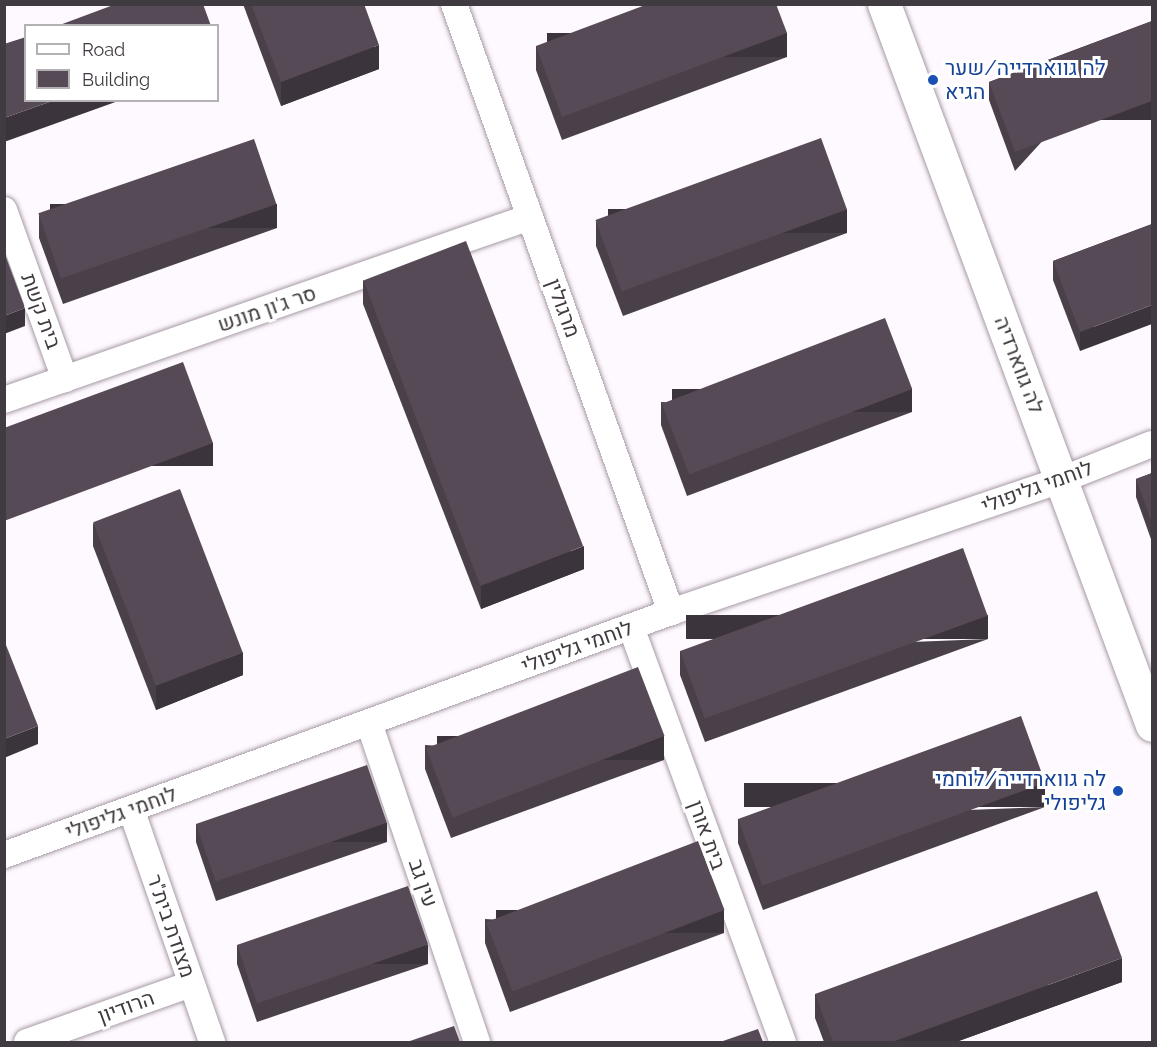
<!DOCTYPE html>
<html>
<head>
<meta charset="utf-8">
<style>
	body { margin:0 }
	#map { position:relative; width:1157px; height:1047px; overflow:hidden; background:#fef9fe; font-family:Raleway,Heebo,sans-serif }
	div>[style] { position:absolute }
	.roads { filter:drop-shadow(0 0 2px #a69aa6) drop-shadow(0 0 2px #a69aa6) }
	.street>* { height:26px; margin:-13px; padding:0 13px; transform-origin:13px; border-radius:13px; background:#fff }
	.secondary>* { height:33px; margin:-16.5px; padding:0 16.5px; transform-origin:16.5px; border-radius:16.5px; background:#fff }
	.wall>* { inset:0; background:#494049 }
	.shaded-wall>* { inset:0; background:#3c343c; transform-origin:0 0 }
	.building>* { inset:0; background:#554a55; transform-origin:0 0 }
	.dots>* { width:16px; height:16px; translate:-50% -50%; box-sizing:border-box; border:3px solid #fff; border-radius:50% }
	span { translate:-50% -50%; white-space:nowrap; text-align:center; line-height:1.15; -webkit-text-stroke:6px #fff; paint-order:stroke }
	.transit-label { font-size:21px; color:#164399 }
	.left { translate:0 -50%; text-align:left }
	.right { translate:-100% -50%; text-align:right }
	.street-label { font-size:21px; color:#403b40 }
	.frame { position:absolute; inset:0; border:6px solid #403b40; pointer-events:none }
	.legend { position:absolute; left:24px; top:24px; width:195px; height:78px; box-sizing:border-box; background:#fff; border:2px solid #b3b1b3; margin:0; padding:8px 10px; list-style:none; font-size:18px; color:#403b40 }
	.legend li { display:flex; align-items:center; gap:12px; height:30px }
	.legend b { width:30px; border:2px solid #b3b1b3 }
</style>
</head>
<body>
<div id="map">
	<div class="roads">
		<div class="street">
			<i style="left:454px;top:4px;width:646px;rotate:70.36deg"></i>
			<i style="left:4px;top:210px;width:180px;rotate:70.2deg"></i>
			<i style="left:4px;top:400px;width:557px;rotate:-19.18deg"></i>
			<i style="left:631px;top:627px;width:442px;rotate:69.9deg"></i>
			<i style="left:369px;top:723px;width:337px;rotate:71.3deg"></i>
			<i style="left:131px;top:809px;width:247px;rotate:70.8deg"></i>
			<i style="left:4px;top:855px;width:710px;rotate:-20.02deg"></i>
			<i style="left:671px;top:612px;width:412px;rotate:-18.7deg"></i>
			<i style="left:1061px;top:480px;width:98px;rotate:-21.6deg"></i>
			<i style="left:27px;top:1042px;width:174px;rotate:-19.5deg"></i>
		</div>
		<div class="secondary">
			<i style="left:884px;top:4px;width:769px;rotate:69.61deg"></i>
		</div>
	</div>
	<div class="wall">
		<i style="clip-path:polygon(243px 4px,364px 4px,379px 69px,281px 106px)"></i>
		<i style="clip-path:polygon(1152px 21px,1015px 171px,989px 100px,989px 82px)"></i>
		<i style="clip-path:polygon(536px 46px,787px 57px,562px 140px,536px 70px)"></i>
		<i style="clip-path:polygon(39px 215px,277px 228px,63px 304px,39px 238px)"></i>
		<i style="clip-path:polygon(596px 222px,847px 233px,623px 316px,596px 246px)"></i>
		<i style="clip-path:polygon(1152px 224px,1080px 351px,1053px 280px,1053px 261px)"></i>
		<i style="clip-path:polygon(363px 280px,584px 569px,481px 609px,363px 304px)"></i>
		<i style="clip-path:polygon(661px 402px,912px 412px,687px 496px,661px 425px)"></i>
		<i style="clip-path:polygon(1152px 473px,1152px 542px,1136px 497px,1136px 479px)"></i>
		<i style="clip-path:polygon(93px 523px,243px 675px,156px 710px,93px 546px)"></i>
		<i style="clip-path:polygon(988px 639px,705px 742px,680px 675px,680px 651px)"></i>
		<i style="clip-path:polygon(425px 745px,664px 760px,451px 838px,425px 769px)"></i>
		<i style="clip-path:polygon(1045px 807px,763px 910px,738px 843px,738px 819px)"></i>
		<i style="clip-path:polygon(196px 824px,387px 842px,216px 901px,196px 842px)"></i>
		<i style="clip-path:polygon(485px 919px,724px 933px,510px 1012px,485px 943px)"></i>
		<i style="clip-path:polygon(237px 946px,428px 964px,257px 1022px,237px 964px)"></i>
		<i style="clip-path:polygon(1122px 982px,956px 1042px,824px 1042px,815px 1018px,815px 994px)"></i>
	</div>
	<div class="shaded-wall">
		<i style="left:787px;top:33px;width:24px;height:240px;rotate:90deg"></i>
		<i style="clip-path:polygon(379px 45px,379px 69px,281px 106px,281px 82px)"></i>
		<i style="clip-path:polygon(55px 100px,121px 100px,4px 142px,4px 118px)"></i>
		<i style="left:1152px;top:101px;width:19px;height:146px;rotate:90deg"></i>
		<i style="left:277px;top:204px;width:24px;height:227px;rotate:90deg"></i>
		<i style="left:847px;top:209px;width:24px;height:239px;rotate:90deg"></i>
		<i style="clip-path:polygon(1152px 305px,1152px 324px,1080px 351px,1080px 332px)"></i>
		<i style="clip-path:polygon(25px 308px,25px 326px,4px 334px,4px 316px)"></i>
		<i style="left:912px;top:389px;width:23px;height:240px;rotate:90deg"></i>
		<i style="left:213px;top:443px;width:23px;height:223px;rotate:90deg"></i>
		<i style="clip-path:polygon(584px 546px,584px 569px,481px 609px,481px 586px)"></i>
		<i style="left:988px;top:615px;width:24px;height:302px;rotate:90deg"></i>
		<i style="clip-path:polygon(243px 652px,243px 675px,156px 710px,156px 686px)"></i>
		<i style="clip-path:polygon(38px 726px,38px 744px,4px 758px,4px 739px)"></i>
		<i style="left:664px;top:736px;width:24px;height:227px;rotate:90deg"></i>
		<i style="left:1045px;top:783px;width:24px;height:301px;rotate:90deg"></i>
		<i style="left:387px;top:823px;width:19px;height:181px;rotate:90deg"></i>
		<i style="left:724px;top:910px;width:23px;height:228px;rotate:90deg"></i>
		<i style="left:428px;top:945px;width:19px;height:181px;rotate:90deg"></i>
		<i style="clip-path:polygon(1122px 958px,1122px 982px,956px 1042px,892px 1042px)"></i>
	</div>
	<div class="building">
		<i style="clip-path:polygon(116px 4px,203px 4px,211px 26px,57px 26px)"></i>
		<i style="clip-path:polygon(251px 4px,364px 4px,379px 45px,281px 82px)"></i>
		<i style="clip-path:polygon(648px 4px,776px 4px,787px 33px,562px 117px,536px 46px)"></i>
		<i style="clip-path:polygon(1152px 21px,1152px 101px,1015px 152px,989px 82px)"></i>
		<i style="clip-path:polygon(26px 37px,26px 100px,55px 100px,4px 118px,4px 44px)"></i>
		<i style="left:821px;top:138px;width:76px;height:240px;rotate:70deg"></i>
		<i style="left:254px;top:139px;width:69px;height:228px;rotate:71deg"></i>
		<i style="clip-path:polygon(1152px 224px,1152px 305px,1080px 332px,1053px 261px)"></i>
		<i style="left:466px;top:241px;width:327px;height:110px;rotate:69deg"></i>
		<i style="clip-path:polygon(4px 252px,25px 308px,4px 316px)"></i>
		<i style="left:885px;top:318px;width:76px;height:239px;rotate:69deg"></i>
		<i style="clip-path:polygon(183px 362px,213px 443px,4px 521px,4px 428px)"></i>
		<i style="clip-path:polygon(1152px 473px,1152px 523px,1136px 479px)"></i>
		<i style="left:180px;top:489px;width:175px;height:93px;rotate:69deg"></i>
		<i style="left:963px;top:548px;width:72px;height:301px;rotate:70deg"></i>
		<i style="clip-path:polygon(4px 640px,38px 726px,4px 739px)"></i>
		<i style="left:638px;top:667px;width:74px;height:227px;rotate:69deg"></i>
		<i style="left:1021px;top:716px;width:71px;height:301px;rotate:70deg"></i>
		<i style="left:367px;top:765px;width:61px;height:181px;rotate:71deg"></i>
		<i style="left:698px;top:841px;width:74px;height:227px;rotate:69deg"></i>
		<i style="left:408px;top:886px;width:62px;height:181px;rotate:71deg"></i>
		<i style="clip-path:polygon(1097px 891px,1122px 958px,892px 1042px,833px 1042px,815px 994px)"></i>
		<i style="clip-path:polygon(454px 1026px,460px 1042px,407px 1042px)"></i>
		<i style="clip-path:polygon(758px 1029px,763px 1042px,720px 1042px)"></i>
	</div>
	<div class="dots">
		<i style="left:933px;top:80px;background:#1a4fb4"></i>
		<i style="left:1118px;top:791px;background:#1a4fb4"></i>
	</div>
	<div class="transit-label">
		<span class="left" style="left:945px;top:80px">לה גווארדייה/שער<br>הגיא</span>
		<span class="right" style="left:1106px;top:791px">לה גווארדייה/לוחמי<br>גליפולי</span>
	</div>
	<div class="street-label">
		<span style="left:563px;top:308px;rotate:70deg">מרגולין</span>
		<span style="left:267px;top:309px;rotate:-19deg">סר ג'ון מונש</span>
		<span style="left:41px;top:311px;rotate:70deg">בית קשת</span>
		<span style="left:1019px;top:365px;rotate:69deg">לה גווארדיה</span>
		<span style="left:1037px;top:487px;rotate:-20deg">לוחמי גליפולי</span>
		<span style="left:577px;top:647px;rotate:-20deg">לוחמי גליפולי</span>
		<span style="left:121px;top:813px;rotate:-20deg">לוחמי גליפולי</span>
		<span style="left:707px;top:835px;rotate:70deg">בית אורן</span>
		<span style="left:423px;top:883px;rotate:71deg">עין גב</span>
		<span style="left:171px;top:926px;rotate:71deg">מצודת בית"ר</span>
		<span style="left:126px;top:1007px;rotate:-20deg">הרודיון</span>
	</div>
	<div class="frame"></div>
	<ul class="legend">
	<li><b style="height:8px;background:#fff"></b>Road</li>
	<li><b style="height:16px;background:#554a55"></b>Building</li>
	</ul>
</div>
</body>
</html>
